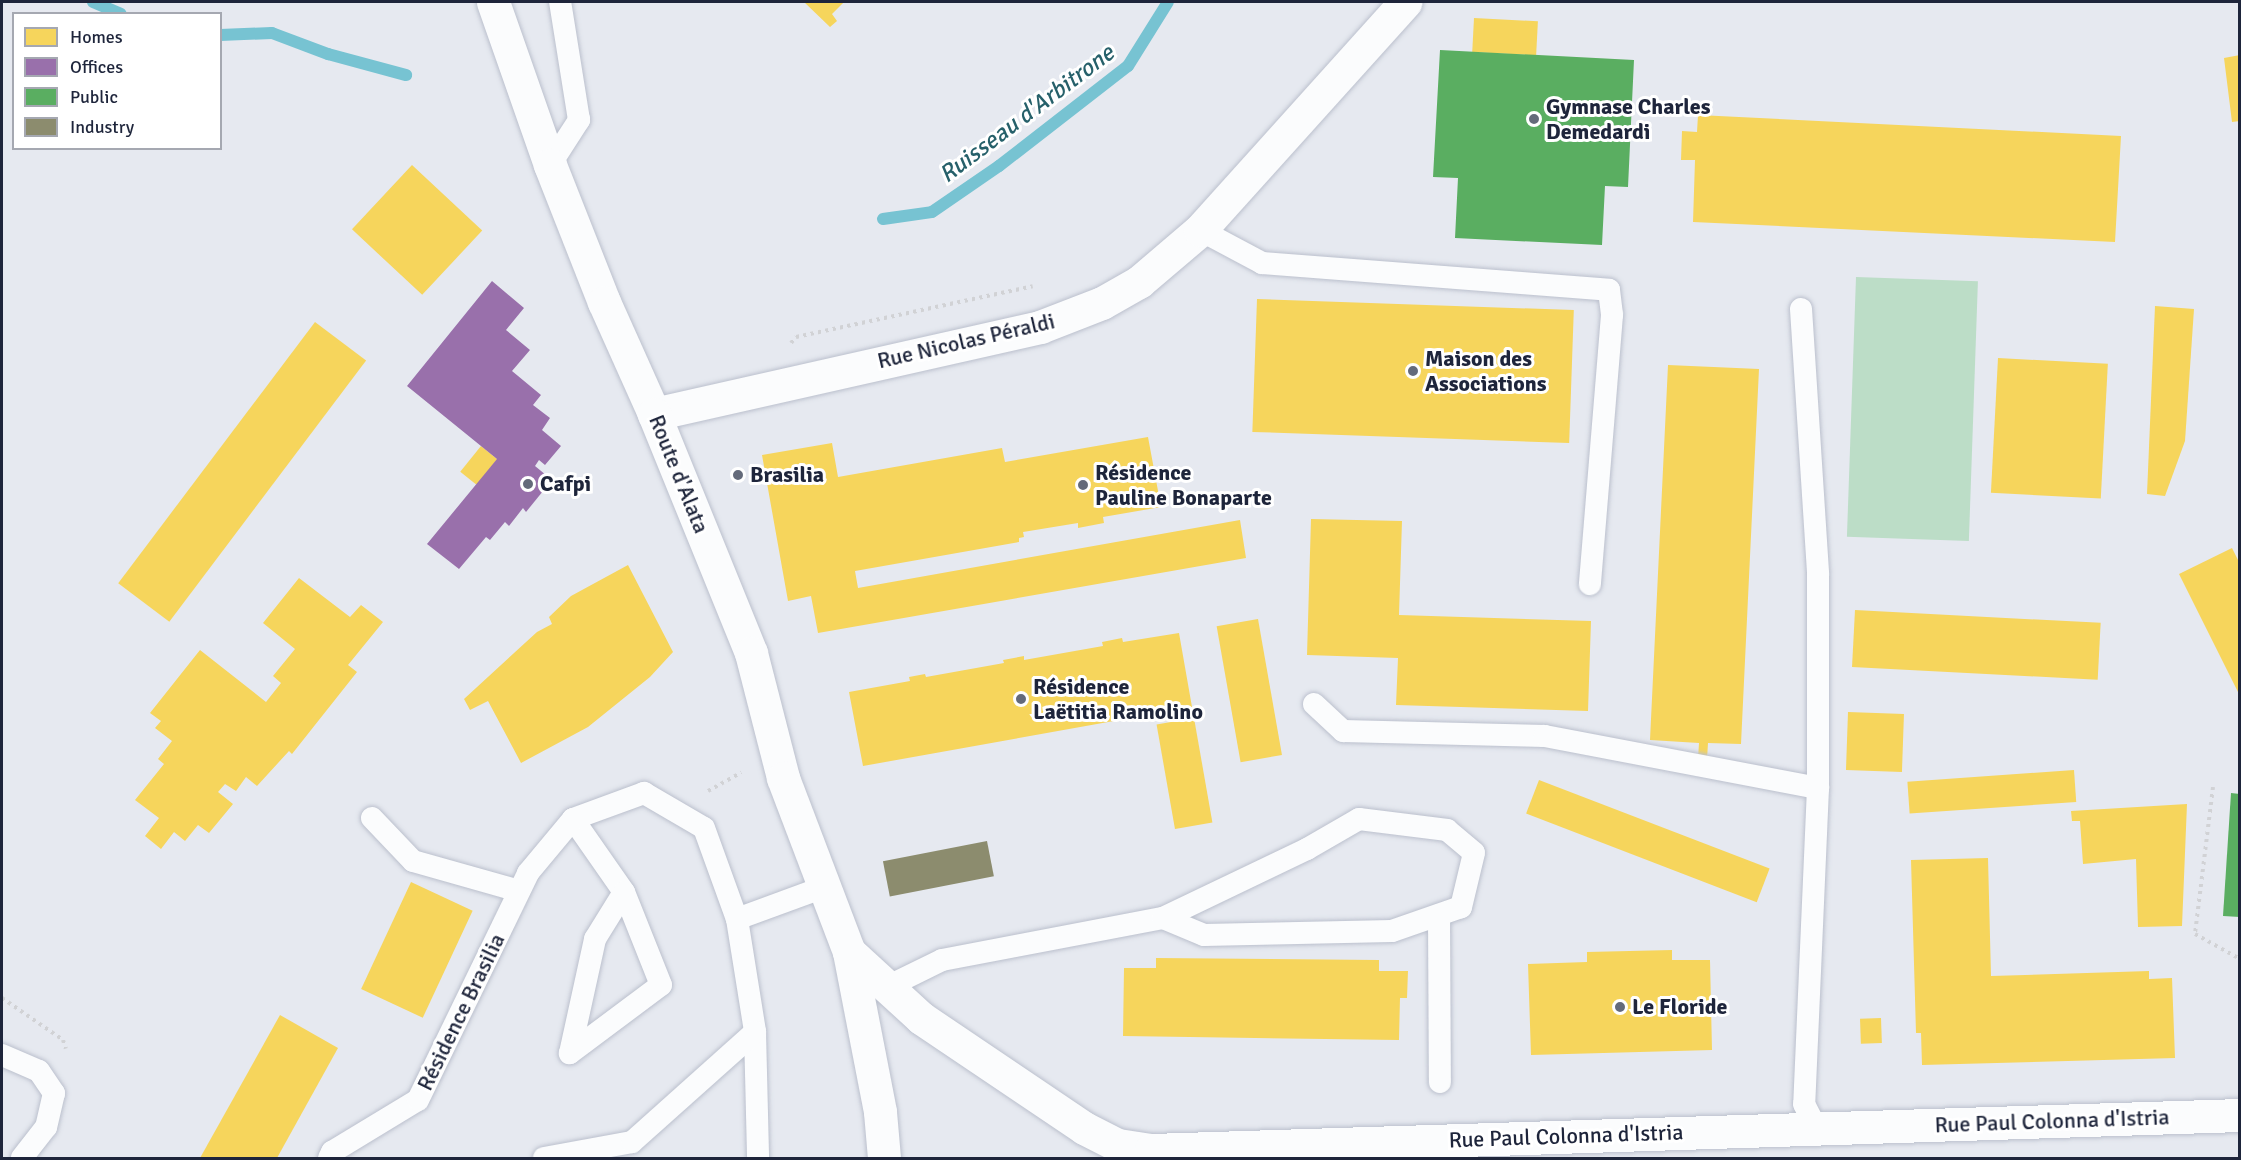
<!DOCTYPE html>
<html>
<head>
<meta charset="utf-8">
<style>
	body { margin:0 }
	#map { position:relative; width:2241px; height:1160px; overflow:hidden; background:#e6e9f0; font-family:Signika,sans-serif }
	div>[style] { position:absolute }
	.green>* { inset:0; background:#bcddc7; transform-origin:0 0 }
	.homes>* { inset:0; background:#f6d55c; transform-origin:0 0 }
	.offices>* { inset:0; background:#9970ab }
	.public>* { inset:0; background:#5aae61 }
	.industry>* { inset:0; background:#8c8c6e; transform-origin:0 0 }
	.stream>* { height:12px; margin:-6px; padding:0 6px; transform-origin:6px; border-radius:6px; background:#77c3d2 }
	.path>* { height:4px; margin-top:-2px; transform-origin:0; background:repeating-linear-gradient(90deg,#d1d2d5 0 3px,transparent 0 7.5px) }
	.roads { filter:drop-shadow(0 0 2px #bbc0cd) drop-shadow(0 0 2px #bbc0cd) }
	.service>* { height:22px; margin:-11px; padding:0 11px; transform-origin:11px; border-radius:11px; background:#fbfcfd }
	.minor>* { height:33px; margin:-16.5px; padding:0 16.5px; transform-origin:16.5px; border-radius:16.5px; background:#fbfcfd }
	.tertiary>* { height:33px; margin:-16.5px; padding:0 16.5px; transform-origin:16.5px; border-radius:16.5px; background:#fbfcfd }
	.primary>* { height:33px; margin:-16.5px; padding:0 16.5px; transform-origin:16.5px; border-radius:16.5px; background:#fbfcfd }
	.dots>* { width:16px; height:16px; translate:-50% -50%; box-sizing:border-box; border:3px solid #fff; border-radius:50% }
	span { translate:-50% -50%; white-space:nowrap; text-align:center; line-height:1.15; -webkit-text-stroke:6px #fff; paint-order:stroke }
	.poi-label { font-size:22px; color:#1e253b; font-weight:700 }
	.left { translate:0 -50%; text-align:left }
	.street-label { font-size:22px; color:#1e253b }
	.water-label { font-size:24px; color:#26606a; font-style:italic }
	.frame { position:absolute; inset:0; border:3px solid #1e253b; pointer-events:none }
	.legend { position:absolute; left:12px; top:12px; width:210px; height:138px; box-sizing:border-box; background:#fff; border:2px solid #a5a8b1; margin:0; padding:8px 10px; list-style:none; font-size:18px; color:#1e253b }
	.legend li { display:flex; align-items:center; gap:12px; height:30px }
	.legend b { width:30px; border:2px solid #a5a8b1 }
</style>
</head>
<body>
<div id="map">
	<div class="green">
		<i style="left:1856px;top:277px;width:122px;height:260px;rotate:2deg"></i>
	</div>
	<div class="homes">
		<i style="clip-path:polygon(804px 2px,844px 2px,832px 14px,837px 21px,830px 27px)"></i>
		<i style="left:1474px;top:18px;width:64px;height:34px;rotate:3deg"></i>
		<i style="clip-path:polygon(2240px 55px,2240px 121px,2232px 122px,2224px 58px)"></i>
		<i style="clip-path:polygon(1698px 115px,2121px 136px,2115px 242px,1693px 222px,1695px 160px,1681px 160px,1682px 131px,1697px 132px)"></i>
		<i style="left:412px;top:165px;width:96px;height:88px;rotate:43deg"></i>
		<i style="left:1257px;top:299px;width:317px;height:133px;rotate:2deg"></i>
		<i style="clip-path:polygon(2155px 306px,2194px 309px,2185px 441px,2165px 496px,2147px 494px)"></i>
		<i style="left:315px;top:322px;width:64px;height:327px;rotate:37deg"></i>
		<i style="left:1998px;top:358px;width:110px;height:135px;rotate:3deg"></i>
		<i style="clip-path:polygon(1668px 365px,1759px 369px,1741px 744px,1708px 743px,1707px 759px,1698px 759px,1699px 743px,1650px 740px)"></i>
		<i style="clip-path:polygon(1148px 437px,1161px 507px,1103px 517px,1104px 523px,1078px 528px,1078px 523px,1023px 532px,1024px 537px,1019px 538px,1019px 542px,855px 571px,858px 588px,1240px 520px,1246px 558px,818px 633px,811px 596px,788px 601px,762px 455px,832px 443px,838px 477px,1002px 448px,1005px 462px)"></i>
		<i style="left:481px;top:446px;width:21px;height:33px;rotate:39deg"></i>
		<i style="clip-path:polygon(1311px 519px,1402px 521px,1399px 615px,1591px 621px,1588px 711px,1396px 705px,1398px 658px,1307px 655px)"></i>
		<i style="clip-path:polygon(2232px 548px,2240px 564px,2240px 696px,2179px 574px)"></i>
		<i style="clip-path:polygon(628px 565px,673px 652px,650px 677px,588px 727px,521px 763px,488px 701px,470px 710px,464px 699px,537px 632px,552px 624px,549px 617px,571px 596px)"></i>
		<i style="clip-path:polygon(299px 578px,350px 617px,361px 605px,383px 622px,348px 665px,357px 672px,292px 754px,289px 751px,257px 786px,246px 777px,236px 791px,225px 784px,218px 792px,233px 804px,209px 833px,198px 825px,185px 841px,174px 832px,161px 849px,145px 836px,159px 818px,135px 800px,164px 764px,158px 759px,172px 741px,155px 728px,161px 721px,150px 713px,200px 650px,266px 702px,281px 683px,273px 676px,295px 649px,263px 623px)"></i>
		<i style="left:1855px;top:610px;width:246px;height:57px;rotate:3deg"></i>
		<i style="left:1258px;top:619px;width:138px;height:42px;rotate:80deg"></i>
		<i style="clip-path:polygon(1179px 633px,1192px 707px,863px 766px,849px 692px,910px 681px,909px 677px,925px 674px,926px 677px,1004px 663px,1003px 660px,1024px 656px,1024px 660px,1103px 646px,1102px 642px,1122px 638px,1123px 642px)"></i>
		<i style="left:1848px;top:712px;width:56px;height:58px;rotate:2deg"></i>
		<i style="left:1194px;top:718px;width:106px;height:38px;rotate:80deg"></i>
		<i style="left:2074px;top:770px;width:32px;height:167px;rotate:86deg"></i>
		<i style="left:1539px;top:780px;width:247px;height:36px;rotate:21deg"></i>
		<i style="clip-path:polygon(2187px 804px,2182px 926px,2138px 927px,2136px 859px,2083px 864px,2080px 821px,2072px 821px,2071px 811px)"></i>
		<i style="clip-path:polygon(1988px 858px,1991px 976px,2149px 971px,2149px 979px,2172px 978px,2175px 1058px,1922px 1065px,1921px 1033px,1916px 1033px,1911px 860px)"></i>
		<i style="left:411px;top:882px;width:68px;height:118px;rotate:25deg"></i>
		<i style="clip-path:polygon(1672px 950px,1672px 960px,1710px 960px,1712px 1050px,1531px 1055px,1528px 964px,1587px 962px,1587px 952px)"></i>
		<i style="clip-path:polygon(1156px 958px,1379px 960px,1379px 971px,1408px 971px,1407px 998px,1400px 998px,1399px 1040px,1123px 1036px,1124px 968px,1156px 968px)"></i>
		<i style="clip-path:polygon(280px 1015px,338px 1048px,277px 1158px,200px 1158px)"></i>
		<i style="left:1881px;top:1018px;width:25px;height:21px;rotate:88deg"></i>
	</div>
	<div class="offices">
		<i style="clip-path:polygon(492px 281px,524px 308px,506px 330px,530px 350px,512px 371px,541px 395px,533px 405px,550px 418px,542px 430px,561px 446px,545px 465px,539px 460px,535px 466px,552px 480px,526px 512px,523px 508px,509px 526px,505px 522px,490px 540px,486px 537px,459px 569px,427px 544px,497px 459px,407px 386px)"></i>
	</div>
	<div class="public">
		<i style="clip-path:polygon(1440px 50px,1634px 60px,1628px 187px,1605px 186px,1602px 245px,1455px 238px,1458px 178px,1433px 177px)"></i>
		<i style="clip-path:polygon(2231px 793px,2240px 794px,2240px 917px,2223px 916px)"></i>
	</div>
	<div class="industry">
		<i style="left:987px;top:841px;width:36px;height:106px;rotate:79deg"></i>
	</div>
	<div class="stream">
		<i style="left:93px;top:2px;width:30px;rotate:23deg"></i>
		<i style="left:220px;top:35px;width:52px;rotate:-2.2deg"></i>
		<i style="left:272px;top:33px;width:60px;rotate:20.6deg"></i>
		<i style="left:328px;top:54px;width:81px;rotate:15.1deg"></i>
		<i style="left:883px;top:219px;width:49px;rotate:-8.1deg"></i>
		<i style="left:932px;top:212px;width:81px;rotate:-34.5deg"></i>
		<i style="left:999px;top:166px;width:163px;rotate:-37.8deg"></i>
		<i style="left:1128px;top:66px;width:75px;rotate:-58deg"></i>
	</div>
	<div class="path">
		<i style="left:791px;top:343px;width:8px;rotate:-50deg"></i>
		<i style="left:796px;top:337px;width:242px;rotate:-12.1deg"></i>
		<i style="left:2213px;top:787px;width:148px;rotate:97deg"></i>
		<i style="left:2195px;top:934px;width:51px;rotate:29.1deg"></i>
		<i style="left:708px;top:791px;width:38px;rotate:-29deg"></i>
		<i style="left:2px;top:998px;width:74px;rotate:34.5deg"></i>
		<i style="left:63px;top:1040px;width:9px;rotate:72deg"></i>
	</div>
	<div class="roads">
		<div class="service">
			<i style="left:550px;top:165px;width:54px;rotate:-57.2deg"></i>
			<i style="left:579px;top:120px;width:120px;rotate:-99.1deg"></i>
			<i style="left:1200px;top:230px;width:70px;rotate:28deg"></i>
			<i style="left:1262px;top:263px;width:348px;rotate:4.4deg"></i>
			<i style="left:1609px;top:290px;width:25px;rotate:83deg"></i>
			<i style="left:1612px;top:315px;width:270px;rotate:94.7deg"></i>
			<i style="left:1801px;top:309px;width:266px;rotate:86.3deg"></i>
			<i style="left:1818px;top:574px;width:214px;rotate:90deg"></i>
			<i style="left:1314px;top:704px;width:40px;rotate:43deg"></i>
			<i style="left:1343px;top:731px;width:202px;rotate:1.4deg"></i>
			<i style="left:1545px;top:736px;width:278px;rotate:10.8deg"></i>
			<i style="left:1818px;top:788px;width:316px;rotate:92.5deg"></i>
			<i style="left:1804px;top:1104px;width:27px;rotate:63deg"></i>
			<i style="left:372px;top:818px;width:59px;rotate:46.4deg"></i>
			<i style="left:413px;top:861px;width:110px;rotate:15.8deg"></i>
			<i style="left:573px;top:819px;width:89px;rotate:55.1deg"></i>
			<i style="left:624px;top:892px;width:100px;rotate:68.3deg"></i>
			<i style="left:661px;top:985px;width:114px;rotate:143.2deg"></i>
			<i style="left:570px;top:1053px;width:117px;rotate:-77.6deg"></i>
			<i style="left:595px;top:939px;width:55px;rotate:-58.3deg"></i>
			<i style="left:1439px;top:915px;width:167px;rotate:89.7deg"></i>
			<i style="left:737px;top:919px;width:93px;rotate:-20.2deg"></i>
			<i style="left:887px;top:987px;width:61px;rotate:-26.1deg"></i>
			<i style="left:942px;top:960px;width:225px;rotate:-10.8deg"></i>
			<i style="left:1163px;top:918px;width:160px;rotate:-25.6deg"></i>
			<i style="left:1307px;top:849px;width:60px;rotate:-30deg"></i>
			<i style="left:1359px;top:819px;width:89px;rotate:7.1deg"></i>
			<i style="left:1447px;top:830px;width:35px;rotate:40deg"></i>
			<i style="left:1474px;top:853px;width:56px;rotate:103.5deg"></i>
			<i style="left:1461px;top:907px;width:73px;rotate:160.8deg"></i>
			<i style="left:1392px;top:931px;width:188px;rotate:178.8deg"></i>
			<i style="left:1204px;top:935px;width:44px;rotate:-157.5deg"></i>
			<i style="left:2px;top:1055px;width:40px;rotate:23.4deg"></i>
			<i style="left:39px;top:1071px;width:27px;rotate:56deg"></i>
			<i style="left:54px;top:1093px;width:35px;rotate:103deg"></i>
			<i style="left:46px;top:1127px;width:39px;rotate:128deg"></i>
			<i style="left:329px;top:1158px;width:7px;rotate:-63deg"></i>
			<i style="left:332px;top:1152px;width:100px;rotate:-31.2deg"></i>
			<i style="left:418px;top:1100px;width:252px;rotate:-64.1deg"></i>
			<i style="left:528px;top:873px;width:70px;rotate:-50.2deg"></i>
			<i style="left:573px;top:819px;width:76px;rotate:-20.1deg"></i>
			<i style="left:644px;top:793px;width:69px;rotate:30.3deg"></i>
			<i style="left:704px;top:828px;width:97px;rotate:70.1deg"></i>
			<i style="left:737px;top:919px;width:114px;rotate:80.9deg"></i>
			<i style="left:755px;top:1032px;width:126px;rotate:88.6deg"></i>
			<i style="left:544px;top:1158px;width:89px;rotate:-10.3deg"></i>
			<i style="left:632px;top:1142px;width:165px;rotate:-41.8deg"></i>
		</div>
		<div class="minor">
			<i style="left:654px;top:414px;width:396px;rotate:-12.7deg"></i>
			<i style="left:1040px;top:327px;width:66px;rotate:-21.2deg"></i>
			<i style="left:1102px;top:303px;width:43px;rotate:-29.6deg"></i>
			<i style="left:1139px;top:282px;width:80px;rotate:-40.4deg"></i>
			<i style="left:1200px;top:230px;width:307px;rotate:-48deg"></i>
		</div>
		<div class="tertiary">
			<i style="left:849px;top:952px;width:98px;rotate:42.5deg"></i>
			<i style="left:921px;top:1018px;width:197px;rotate:34deg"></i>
			<i style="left:1084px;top:1128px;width:38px;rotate:27deg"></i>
			<i style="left:1118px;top:1145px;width:33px;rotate:9deg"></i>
			<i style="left:1151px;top:1150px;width:1090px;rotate:-1.84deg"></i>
		</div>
		<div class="primary">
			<i style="left:493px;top:2px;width:173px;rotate:70.7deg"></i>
			<i style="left:550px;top:165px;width:147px;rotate:68.5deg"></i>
			<i style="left:604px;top:302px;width:123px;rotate:65.9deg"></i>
			<i style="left:654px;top:414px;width:258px;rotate:67.9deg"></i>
			<i style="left:751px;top:653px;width:129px;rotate:75.6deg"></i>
			<i style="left:783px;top:778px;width:186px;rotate:69.2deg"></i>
			<i style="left:849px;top:952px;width:163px;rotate:79deg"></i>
			<i style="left:880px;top:1112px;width:46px;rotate:85deg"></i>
		</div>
	</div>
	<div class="dots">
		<i style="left:1534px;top:119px;background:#646a7a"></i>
		<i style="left:1413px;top:371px;background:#646a7a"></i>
		<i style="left:738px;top:475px;background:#646a7a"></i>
		<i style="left:528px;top:484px;background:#646a7a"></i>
		<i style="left:1083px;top:485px;background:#646a7a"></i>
		<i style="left:1021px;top:699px;background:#646a7a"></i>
		<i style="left:1620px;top:1007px;background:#646a7a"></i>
	</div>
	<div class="poi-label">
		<span class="left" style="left:1546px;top:119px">Gymnase Charles<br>Demedardi</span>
		<span class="left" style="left:1425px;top:371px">Maison des<br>Associations</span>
		<span class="left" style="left:1095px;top:485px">Résidence<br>Pauline Bonaparte</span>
		<span class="left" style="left:750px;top:475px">Brasilia</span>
		<span class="left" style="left:540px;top:484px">Cafpi</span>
		<span class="left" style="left:1033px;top:699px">Résidence<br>Laëtitia Ramolino</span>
		<span class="left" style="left:1632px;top:1007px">Le Floride</span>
	</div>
	<div class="street-label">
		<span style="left:966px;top:341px;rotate:-13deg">Rue Nicolas Péraldi</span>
		<span style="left:679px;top:474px;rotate:68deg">Route d'Alata</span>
		<span style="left:461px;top:1012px;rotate:-64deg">Résidence Brasilia</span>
		<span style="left:2052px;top:1121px;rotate:-2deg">Rue Paul Colonna d'Istria</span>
		<span style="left:1566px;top:1136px;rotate:-2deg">Rue Paul Colonna d'Istria</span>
	</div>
	<div class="water-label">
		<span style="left:1027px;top:114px;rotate:-37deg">Ruisseau d'Arbitrone</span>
	</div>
	<div class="frame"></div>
	<ul class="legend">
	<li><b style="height:16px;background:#f6d55c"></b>Homes</li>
	<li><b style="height:16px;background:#9970ab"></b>Offices</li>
	<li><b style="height:16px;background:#5aae61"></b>Public</li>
	<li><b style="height:16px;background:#8c8c6e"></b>Industry</li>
	</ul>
</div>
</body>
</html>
